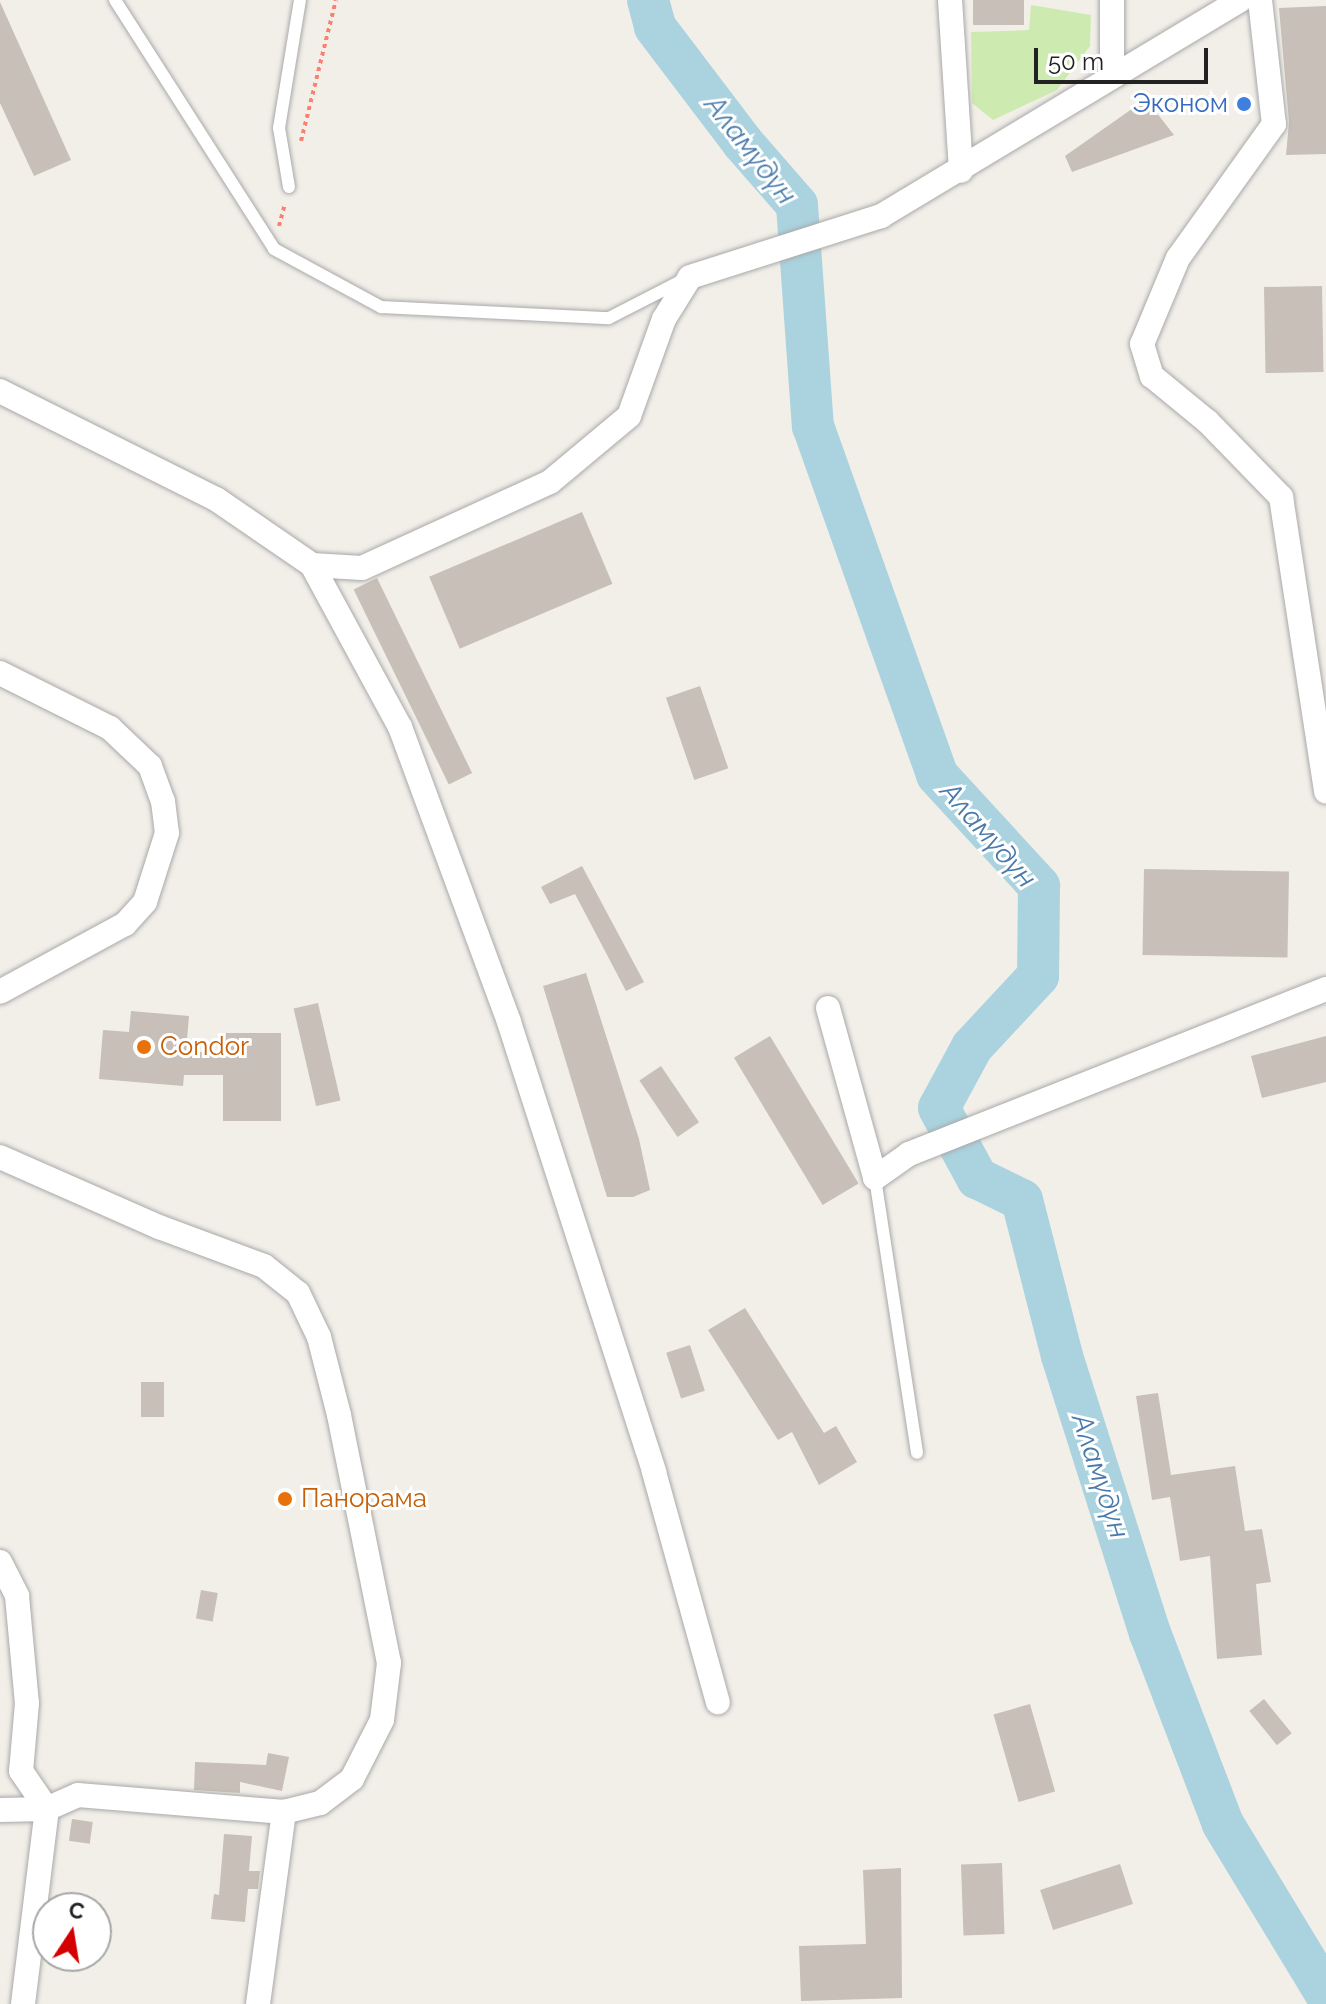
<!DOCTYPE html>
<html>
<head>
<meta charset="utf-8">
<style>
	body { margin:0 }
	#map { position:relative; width:1326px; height:2004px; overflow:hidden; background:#f2efe9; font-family:Raleway,sans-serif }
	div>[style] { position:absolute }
	.grass>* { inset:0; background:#cdebb0 }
	.river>* { height:42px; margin:-21px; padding:0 21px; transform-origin:21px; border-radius:21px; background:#aad3df }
	.building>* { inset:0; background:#c7bfb8; transform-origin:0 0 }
	.path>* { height:4px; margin-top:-2px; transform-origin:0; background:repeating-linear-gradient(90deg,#fa8072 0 4px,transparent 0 8px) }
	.roads { filter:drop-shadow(0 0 2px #a9a9a9) drop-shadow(0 0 2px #a9a9a9) }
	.lane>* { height:12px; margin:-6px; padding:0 6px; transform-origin:6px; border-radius:6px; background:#fff }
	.street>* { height:24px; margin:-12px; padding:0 12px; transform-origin:12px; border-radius:12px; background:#fff }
	.dots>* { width:22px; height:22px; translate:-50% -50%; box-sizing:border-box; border:4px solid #fff; border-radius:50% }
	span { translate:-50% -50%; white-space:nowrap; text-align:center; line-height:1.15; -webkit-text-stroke:6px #fff; paint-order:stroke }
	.shop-label { font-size:26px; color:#366cbe }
	.right { translate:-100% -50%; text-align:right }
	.food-label { font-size:26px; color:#c56008 }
	.left { translate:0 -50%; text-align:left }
	.water-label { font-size:28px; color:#4a7aab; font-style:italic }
	.north { position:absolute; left:32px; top:1892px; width:80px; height:80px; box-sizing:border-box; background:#fff; border:2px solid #a7a7a7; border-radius:50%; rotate:12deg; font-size:22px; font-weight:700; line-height:32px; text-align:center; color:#222 }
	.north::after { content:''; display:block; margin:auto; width:28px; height:36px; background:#d40000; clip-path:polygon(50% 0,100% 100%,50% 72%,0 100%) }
	.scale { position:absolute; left:1034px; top:48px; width:174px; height:36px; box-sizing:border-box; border:4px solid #222; border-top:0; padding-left:10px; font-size:24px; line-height:28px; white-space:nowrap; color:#222; -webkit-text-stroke:6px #fff; paint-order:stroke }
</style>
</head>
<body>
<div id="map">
	<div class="grass">
		<i style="clip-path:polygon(1031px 5px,1091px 15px,1090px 46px,1057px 90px,993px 120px,972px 103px,971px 32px,1029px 30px)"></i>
	</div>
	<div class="river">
		<i style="left:648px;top:0;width:28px;rotate:75deg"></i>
		<i style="left:655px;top:27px;width:146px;rotate:52.8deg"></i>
		<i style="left:743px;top:143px;width:82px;rotate:48.9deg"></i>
		<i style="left:797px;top:205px;width:222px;rotate:85.9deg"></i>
		<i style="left:813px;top:426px;width:370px;rotate:70.4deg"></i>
		<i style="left:937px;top:775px;width:151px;rotate:47.4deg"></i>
		<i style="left:1039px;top:886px;width:90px;rotate:90.6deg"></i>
		<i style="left:1038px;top:976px;width:97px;rotate:132.9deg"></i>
		<i style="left:972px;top:1047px;width:69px;rotate:118.4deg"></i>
		<i style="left:939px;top:1108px;width:80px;rotate:61.5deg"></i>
		<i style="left:977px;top:1178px;width:50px;rotate:26.1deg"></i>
		<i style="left:1022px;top:1200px;width:161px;rotate:75.6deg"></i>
		<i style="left:1062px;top:1356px;width:291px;rotate:72.4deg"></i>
		<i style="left:1150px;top:1633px;width:204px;rotate:69.1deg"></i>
		<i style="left:1223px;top:1824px;width:199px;rotate:58.8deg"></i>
	</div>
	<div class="building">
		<i style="left:973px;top:0;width:51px;height:25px"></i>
		<i style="clip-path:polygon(0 2px,71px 160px,34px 176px,0 103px)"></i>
		<i style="clip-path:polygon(1326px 6px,1326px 154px,1286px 155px,1289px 122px,1279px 8px)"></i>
		<i style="clip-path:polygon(1146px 99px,1174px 135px,1072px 172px,1065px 156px)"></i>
		<i style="left:1322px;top:286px;width:86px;height:58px;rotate:89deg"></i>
		<i style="left:582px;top:512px;width:78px;height:166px;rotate:67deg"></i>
		<i style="left:377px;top:578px;width:217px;height:26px;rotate:64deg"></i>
		<i style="left:700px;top:686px;width:87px;height:36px;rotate:71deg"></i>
		<i style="clip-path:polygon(582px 866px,644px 982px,626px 991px,575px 894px,550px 904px,541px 887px)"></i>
		<i style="left:1144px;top:869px;width:145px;height:86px;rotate:1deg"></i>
		<i style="clip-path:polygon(586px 973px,639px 1139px,650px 1190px,633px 1197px,607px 1197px,543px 986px)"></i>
		<i style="left:318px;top:1003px;width:100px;height:25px;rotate:77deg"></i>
		<i style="clip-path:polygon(131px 1011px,189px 1016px,186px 1052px,223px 1052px,223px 1033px,281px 1033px,281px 1121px,223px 1121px,223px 1075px,184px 1075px,183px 1086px,99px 1079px,103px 1030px,129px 1032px)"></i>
		<i style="left:770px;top:1036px;width:172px;height:42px;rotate:59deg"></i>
		<i style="clip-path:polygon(1326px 1036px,1326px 1082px,1262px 1098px,1251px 1056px)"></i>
		<i style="left:661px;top:1066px;width:68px;height:26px;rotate:56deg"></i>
		<i style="clip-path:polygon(745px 1308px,824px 1433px,836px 1426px,857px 1462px,819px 1485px,792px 1432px,778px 1440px,708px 1330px)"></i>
		<i style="left:690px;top:1345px;width:48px;height:25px;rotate:72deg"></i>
		<i style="left:141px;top:1382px;width:23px;height:35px"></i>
		<i style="clip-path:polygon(1158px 1393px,1171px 1475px,1235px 1466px,1245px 1531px,1262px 1529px,1271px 1582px,1256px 1584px,1262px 1655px,1217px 1659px,1210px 1556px,1180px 1561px,1170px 1497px,1152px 1500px,1136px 1396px)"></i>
		<i style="left:201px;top:1590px;width:17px;height:29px;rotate:10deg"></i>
		<i style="left:1264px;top:1699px;width:44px;height:19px;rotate:51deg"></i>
		<i style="left:1030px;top:1704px;width:91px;height:38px;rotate:74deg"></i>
		<i style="clip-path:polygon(268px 1753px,289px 1757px,282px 1791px,240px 1782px,240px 1793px,194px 1790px,195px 1762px,266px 1765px)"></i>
		<i style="left:72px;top:1819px;width:21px;height:22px;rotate:8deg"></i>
		<i style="clip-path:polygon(224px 1834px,252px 1836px,249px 1871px,260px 1871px,258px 1889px,248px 1889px,245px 1922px,211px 1919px,214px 1894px,219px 1895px)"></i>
		<i style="left:1002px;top:1863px;width:71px;height:41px;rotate:88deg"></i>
		<i style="left:1120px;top:1864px;width:42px;height:84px;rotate:72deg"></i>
		<i style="clip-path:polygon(901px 1868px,902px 1998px,801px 2001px,799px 1946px,866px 1944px,863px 1870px)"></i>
	</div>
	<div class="path">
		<i style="left:301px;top:141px;width:145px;rotate:-76.1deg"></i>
		<i style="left:279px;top:226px;width:23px;rotate:-75deg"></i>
	</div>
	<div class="roads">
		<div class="lane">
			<i style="left:115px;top:0;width:295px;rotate:57.4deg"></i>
			<i style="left:274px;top:249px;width:122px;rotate:28.5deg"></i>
			<i style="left:381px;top:307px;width:228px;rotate:2.8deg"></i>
			<i style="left:609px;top:318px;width:83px;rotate:-27.2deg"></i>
			<i style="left:289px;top:187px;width:60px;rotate:-99.6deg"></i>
			<i style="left:279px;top:128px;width:130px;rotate:-80.7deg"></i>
			<i style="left:875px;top:1178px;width:278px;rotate:81.3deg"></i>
		</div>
		<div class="street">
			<i style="left:950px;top:0;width:171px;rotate:86.3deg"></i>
			<i style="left:1112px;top:0;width:73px;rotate:90deg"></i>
			<i style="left:1260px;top:0;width:125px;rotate:83.6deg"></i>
			<i style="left:1274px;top:124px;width:165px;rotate:125.6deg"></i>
			<i style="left:1178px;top:258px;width:93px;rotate:112.7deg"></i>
			<i style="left:1142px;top:344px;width:34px;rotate:73deg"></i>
			<i style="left:1152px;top:376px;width:72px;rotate:39.4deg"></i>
			<i style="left:1208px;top:422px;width:105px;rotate:45.8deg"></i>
			<i style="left:1281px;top:497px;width:298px;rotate:81.3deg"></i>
			<i style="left:0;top:391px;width:241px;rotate:26.6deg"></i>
			<i style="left:216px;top:499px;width:116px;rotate:34.5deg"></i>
			<i style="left:312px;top:565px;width:50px;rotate:3.4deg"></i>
			<i style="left:362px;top:568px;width:207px;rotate:-24.6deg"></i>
			<i style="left:550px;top:482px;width:103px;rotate:-39.9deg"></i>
			<i style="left:629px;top:416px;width:103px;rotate:-70.2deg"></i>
			<i style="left:664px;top:319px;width:49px;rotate:-58.2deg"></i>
			<i style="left:690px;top:277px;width:201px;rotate:-17.7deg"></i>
			<i style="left:881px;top:216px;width:419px;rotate:-31deg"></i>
			<i style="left:312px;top:565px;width:184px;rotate:61.5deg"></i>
			<i style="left:400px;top:727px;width:314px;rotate:69.7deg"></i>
			<i style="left:509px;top:1022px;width:473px;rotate:72.1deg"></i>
			<i style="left:654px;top:1472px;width:239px;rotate:74.5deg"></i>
			<i style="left:0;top:673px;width:123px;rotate:26.6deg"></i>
			<i style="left:110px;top:728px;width:55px;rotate:43.5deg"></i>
			<i style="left:150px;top:766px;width:37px;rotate:70deg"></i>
			<i style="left:163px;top:801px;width:32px;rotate:83deg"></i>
			<i style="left:167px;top:833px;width:72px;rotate:107.7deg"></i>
			<i style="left:145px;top:902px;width:30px;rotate:132deg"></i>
			<i style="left:125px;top:924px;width:142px;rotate:151.5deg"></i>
			<i style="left:828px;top:1008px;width:176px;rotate:74.5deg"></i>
			<i style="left:875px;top:1178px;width:42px;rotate:-35.2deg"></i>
			<i style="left:909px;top:1154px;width:448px;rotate:-21.6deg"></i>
			<i style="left:0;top:1157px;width:174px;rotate:23.8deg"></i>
			<i style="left:159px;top:1227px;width:112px;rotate:20.4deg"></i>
			<i style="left:264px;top:1266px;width:43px;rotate:38.5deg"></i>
			<i style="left:298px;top:1293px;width:49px;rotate:64.5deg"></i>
			<i style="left:319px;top:1337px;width:81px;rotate:75.6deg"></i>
			<i style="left:339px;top:1415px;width:253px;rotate:78.6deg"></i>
			<i style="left:389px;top:1663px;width:57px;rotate:97deg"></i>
			<i style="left:382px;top:1720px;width:66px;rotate:117deg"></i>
			<i style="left:352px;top:1779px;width:40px;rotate:143deg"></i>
			<i style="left:320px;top:1803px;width:37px;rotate:166deg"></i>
			<i style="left:284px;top:1812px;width:207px;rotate:-175.3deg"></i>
			<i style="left:78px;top:1795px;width:34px;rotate:156deg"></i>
			<i style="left:47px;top:1809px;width:47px;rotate:178.8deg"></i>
			<i style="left:0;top:1562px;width:38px;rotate:63deg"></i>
			<i style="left:17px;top:1596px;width:107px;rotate:84.7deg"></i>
			<i style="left:27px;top:1703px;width:68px;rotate:95deg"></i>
			<i style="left:21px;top:1771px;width:46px;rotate:55.6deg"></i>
			<i style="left:23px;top:2004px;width:196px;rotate:-83deg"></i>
			<i style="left:258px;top:2004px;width:194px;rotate:-82.3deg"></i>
		</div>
	</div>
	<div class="dots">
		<i style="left:1244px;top:104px;background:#3f7fe0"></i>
		<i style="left:144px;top:1047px;background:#e8710a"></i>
		<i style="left:285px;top:1499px;background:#e8710a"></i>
	</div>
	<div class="shop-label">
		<span class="right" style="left:1228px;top:104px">Эконом</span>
	</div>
	<div class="food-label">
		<span class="left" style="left:160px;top:1047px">Condor</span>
		<span class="left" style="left:301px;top:1499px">Панорама</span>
	</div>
	<div class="water-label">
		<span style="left:750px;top:150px;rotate:52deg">Аламүдүн</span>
		<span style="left:988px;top:835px;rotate:49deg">Аламүдүн</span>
		<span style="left:1100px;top:1476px;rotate:72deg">Аламүдүн</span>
	</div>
	<div class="north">С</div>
	<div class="scale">50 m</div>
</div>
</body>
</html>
